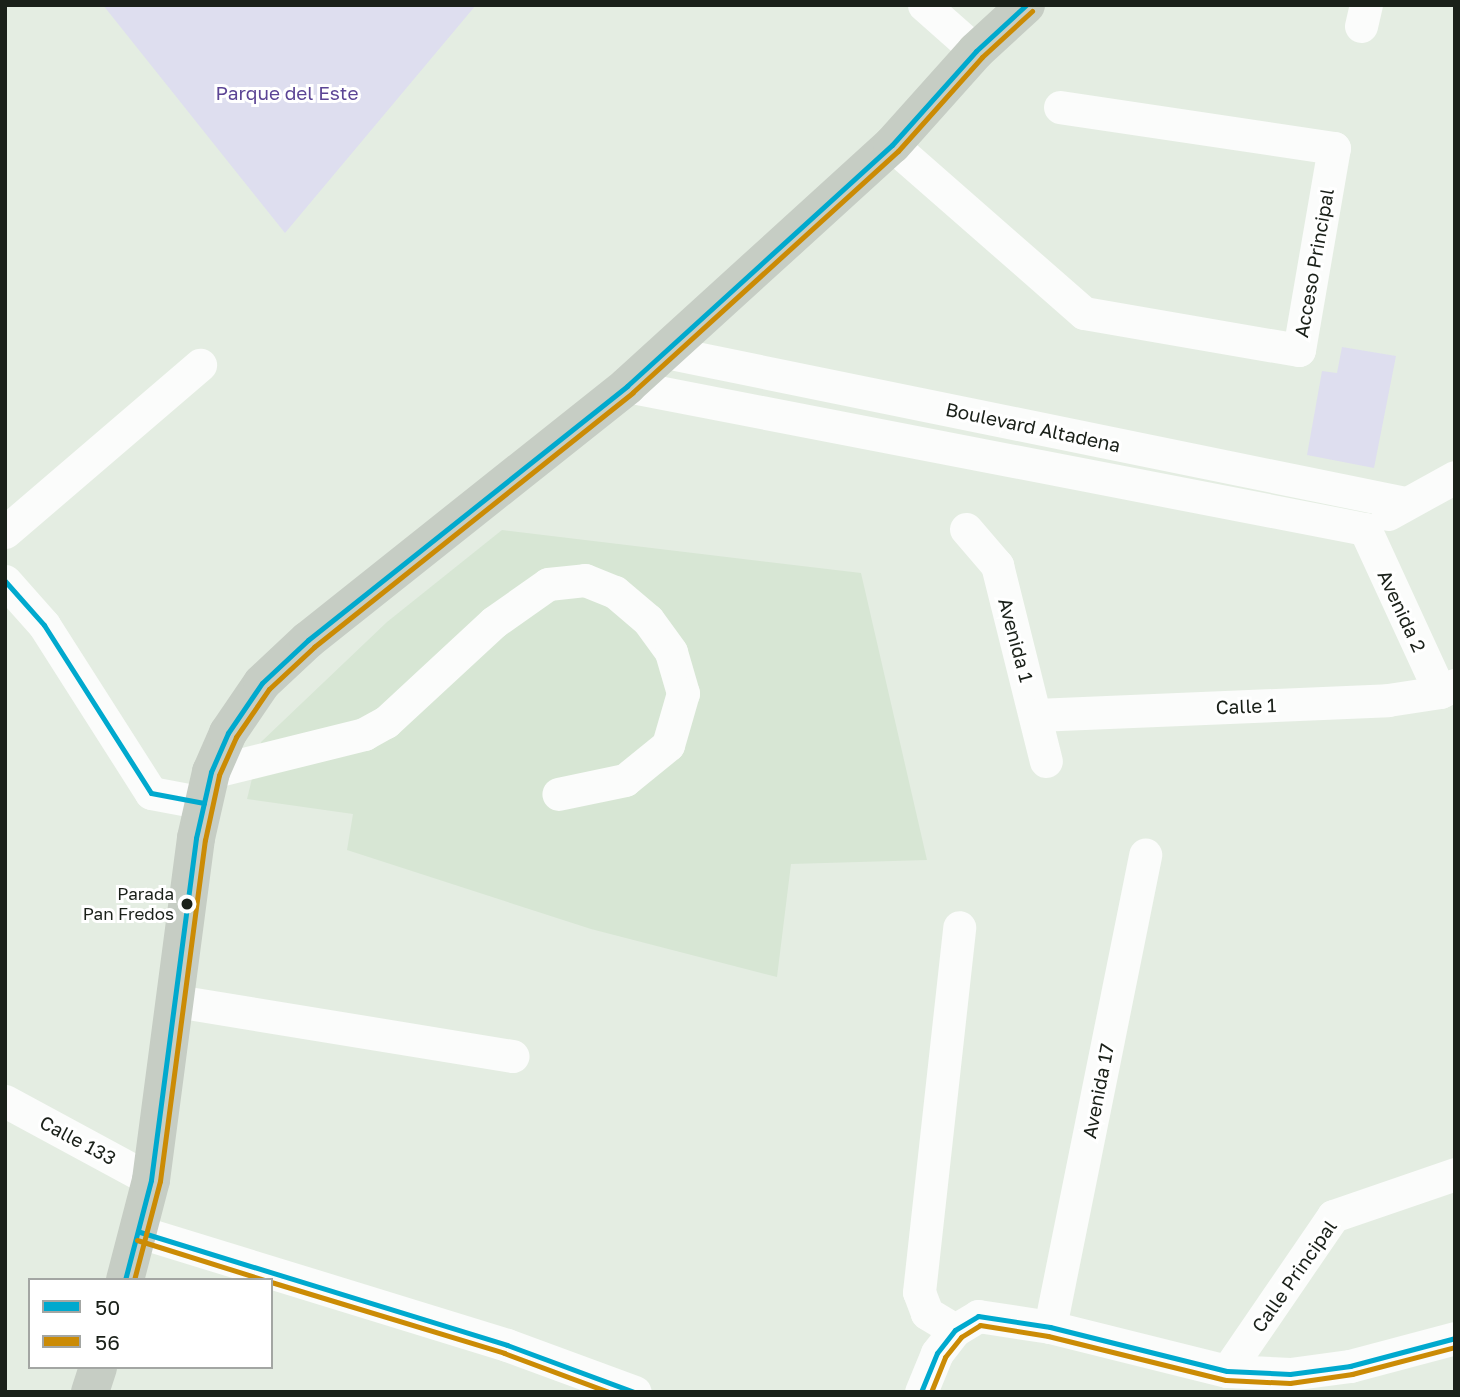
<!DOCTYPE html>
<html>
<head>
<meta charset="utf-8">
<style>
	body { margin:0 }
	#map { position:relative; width:1460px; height:1397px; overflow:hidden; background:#e4ede2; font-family:"Golos Text",sans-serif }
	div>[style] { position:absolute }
	.built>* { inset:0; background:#d7e6d4 }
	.green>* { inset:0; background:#dedeef }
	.minor>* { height:33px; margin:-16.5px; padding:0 16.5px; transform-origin:16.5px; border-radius:16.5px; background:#fbfcfb }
	.major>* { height:38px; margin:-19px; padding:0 19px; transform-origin:19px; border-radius:19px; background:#c6cdc4 }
	.bus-1>* { height:5px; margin:-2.5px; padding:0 2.5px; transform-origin:2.5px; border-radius:2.5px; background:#00a9ce }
	.bus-2>* { height:5px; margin:-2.5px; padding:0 2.5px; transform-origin:2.5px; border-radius:2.5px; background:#cb8b05 }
	.dots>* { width:19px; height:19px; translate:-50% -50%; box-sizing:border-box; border:4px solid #fff; border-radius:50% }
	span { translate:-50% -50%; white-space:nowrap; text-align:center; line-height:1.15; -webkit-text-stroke:6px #fff; paint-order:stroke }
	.bus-label { font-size:17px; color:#1a2019 }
	.right { translate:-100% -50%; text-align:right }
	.park-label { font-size:19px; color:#5c4595 }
	.street-label { font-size:19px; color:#1a2019 }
	.frame { position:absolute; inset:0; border:7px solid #1a2019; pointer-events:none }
	.legend { position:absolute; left:28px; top:1278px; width:245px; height:91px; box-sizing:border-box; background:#fff; border:2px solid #a3a6a3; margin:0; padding:9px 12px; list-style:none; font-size:21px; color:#1a2019 }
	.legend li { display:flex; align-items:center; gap:14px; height:35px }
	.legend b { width:35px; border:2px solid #a3a6a3 }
</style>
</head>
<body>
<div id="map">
	<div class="built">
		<i style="clip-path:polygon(502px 530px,861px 573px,927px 860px,791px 864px,777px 977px,591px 929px,347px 850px,353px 814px,247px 799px,261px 742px,387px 622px)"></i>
	</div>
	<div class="green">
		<i style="clip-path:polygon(103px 5px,476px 5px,285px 233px)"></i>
		<i style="clip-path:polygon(1342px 347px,1396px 356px,1374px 468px,1307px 455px,1322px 371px,1337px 373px)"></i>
	</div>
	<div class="minor">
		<i style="left:924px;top:5px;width:69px;rotate:41.5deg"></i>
		<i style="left:1361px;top:26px;width:22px;rotate:-77deg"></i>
		<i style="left:892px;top:145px;width:255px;rotate:41.2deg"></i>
		<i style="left:1084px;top:313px;width:218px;rotate:9.8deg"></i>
		<i style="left:1299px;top:350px;width:205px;rotate:-80.2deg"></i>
		<i style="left:1334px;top:148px;width:277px;rotate:-171.5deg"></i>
		<i style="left:661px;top:351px;width:759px;rotate:11.55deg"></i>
		<i style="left:627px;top:386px;width:752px;rotate:10.97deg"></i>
		<i style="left:1388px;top:514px;width:77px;rotate:-28.9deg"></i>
		<i style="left:966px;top:529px;width:48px;rotate:49.3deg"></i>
		<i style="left:997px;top:565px;width:202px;rotate:76deg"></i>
		<i style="left:1365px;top:529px;width:179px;rotate:65.3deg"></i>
		<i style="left:5px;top:532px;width:257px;rotate:-40.6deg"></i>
		<i style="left:5px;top:581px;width:59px;rotate:48.4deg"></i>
		<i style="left:44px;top:625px;width:199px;rotate:57.5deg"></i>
		<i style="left:151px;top:793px;width:54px;rotate:10.7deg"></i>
		<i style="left:1036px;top:715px;width:352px;rotate:-2.4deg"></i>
		<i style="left:1388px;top:700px;width:53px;rotate:-8.7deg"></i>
		<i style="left:1440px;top:692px;width:17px;rotate:-25deg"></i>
		<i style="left:211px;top:772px;width:158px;rotate:-13.9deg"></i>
		<i style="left:364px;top:734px;width:25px;rotate:-29deg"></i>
		<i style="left:386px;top:722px;width:147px;rotate:-42.8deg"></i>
		<i style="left:494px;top:622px;width:66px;rotate:-35.1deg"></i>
		<i style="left:548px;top:584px;width:37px;rotate:-6deg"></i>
		<i style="left:585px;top:580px;width:32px;rotate:22deg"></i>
		<i style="left:615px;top:592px;width:43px;rotate:40.3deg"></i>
		<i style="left:648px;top:620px;width:39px;rotate:54deg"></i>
		<i style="left:671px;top:652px;width:43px;rotate:73.7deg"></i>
		<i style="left:683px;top:693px;width:54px;rotate:106.1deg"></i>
		<i style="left:668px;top:745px;width:55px;rotate:140.9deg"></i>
		<i style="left:625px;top:780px;width:68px;rotate:168.2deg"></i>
		<i style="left:176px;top:1001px;width:341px;rotate:9.3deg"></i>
		<i style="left:5px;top:1101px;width:166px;rotate:28.4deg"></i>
		<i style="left:140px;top:1232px;width:384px;rotate:17.1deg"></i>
		<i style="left:507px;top:1345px;width:136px;rotate:20.2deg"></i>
		<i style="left:1050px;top:1327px;width:482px;rotate:-78.6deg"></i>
		<i style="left:955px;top:1330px;width:33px;rotate:-149deg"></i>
		<i style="left:927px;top:1313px;width:22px;rotate:-111deg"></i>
		<i style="left:919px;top:1292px;width:367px;rotate:-83.7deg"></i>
		<i style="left:1227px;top:1371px;width:188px;rotate:-55.6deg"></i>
		<i style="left:1333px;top:1216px;width:129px;rotate:-19deg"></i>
		<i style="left:921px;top:1392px;width:42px;rotate:-67.7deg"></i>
		<i style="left:937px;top:1353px;width:29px;rotate:-52deg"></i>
		<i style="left:955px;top:1330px;width:27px;rotate:-31deg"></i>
		<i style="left:978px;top:1316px;width:73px;rotate:8.7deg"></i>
		<i style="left:1050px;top:1327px;width:182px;rotate:14deg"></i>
		<i style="left:1227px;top:1371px;width:63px;rotate:2.7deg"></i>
		<i style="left:1290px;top:1374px;width:61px;rotate:-7.6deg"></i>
		<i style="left:1350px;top:1366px;width:109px;rotate:-14.9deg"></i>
	</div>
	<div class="major">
		<i style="left:125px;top:1280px;width:103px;rotate:-75.4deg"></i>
		<i style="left:151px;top:1180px;width:345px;rotate:-82.5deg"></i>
		<i style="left:196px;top:838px;width:68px;rotate:-77.2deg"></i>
		<i style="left:211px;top:772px;width:43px;rotate:-66.4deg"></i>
		<i style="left:228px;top:733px;width:60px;rotate:-55.8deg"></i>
		<i style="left:262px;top:683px;width:63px;rotate:-43.1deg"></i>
		<i style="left:308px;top:640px;width:408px;rotate:-38.5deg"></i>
		<i style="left:627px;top:386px;width:358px;rotate:-42.3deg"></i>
		<i style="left:892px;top:145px;width:126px;rotate:-48.2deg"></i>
		<i style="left:976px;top:51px;width:68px;rotate:-42.6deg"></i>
		<i style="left:90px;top:1392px;width:26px;rotate:-72deg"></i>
	</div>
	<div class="bus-1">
		<i style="left:5px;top:581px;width:59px;rotate:48.4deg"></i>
		<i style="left:44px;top:625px;width:199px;rotate:57.5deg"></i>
		<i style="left:151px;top:793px;width:54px;rotate:10.7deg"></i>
		<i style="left:140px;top:1232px;width:384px;rotate:17.1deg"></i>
		<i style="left:507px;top:1345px;width:135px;rotate:20.3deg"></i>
		<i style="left:125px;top:1280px;width:103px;rotate:-75.4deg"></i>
		<i style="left:151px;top:1180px;width:345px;rotate:-82.5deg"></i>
		<i style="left:196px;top:838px;width:68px;rotate:-77.2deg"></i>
		<i style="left:211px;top:772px;width:43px;rotate:-66.4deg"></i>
		<i style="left:228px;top:733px;width:60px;rotate:-55.8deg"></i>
		<i style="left:262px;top:683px;width:63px;rotate:-43.1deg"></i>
		<i style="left:308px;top:640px;width:408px;rotate:-38.5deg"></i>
		<i style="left:627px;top:386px;width:358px;rotate:-42.3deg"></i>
		<i style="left:892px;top:145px;width:126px;rotate:-48.2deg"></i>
		<i style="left:976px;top:51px;width:68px;rotate:-42.6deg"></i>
		<i style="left:921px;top:1392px;width:42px;rotate:-67.7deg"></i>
		<i style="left:937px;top:1353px;width:29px;rotate:-52deg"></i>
		<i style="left:955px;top:1330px;width:27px;rotate:-31deg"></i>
		<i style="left:978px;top:1316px;width:73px;rotate:8.7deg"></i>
		<i style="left:1050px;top:1327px;width:182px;rotate:14deg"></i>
		<i style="left:1227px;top:1371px;width:63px;rotate:2.7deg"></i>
		<i style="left:1290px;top:1374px;width:61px;rotate:-7.6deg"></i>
		<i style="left:1350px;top:1366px;width:109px;rotate:-14.9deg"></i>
	</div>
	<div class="bus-2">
		<i style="left:137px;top:1240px;width:134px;rotate:17.4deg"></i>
		<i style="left:134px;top:1280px;width:102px;rotate:-75.3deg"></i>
		<i style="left:160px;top:1181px;width:344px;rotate:-82.5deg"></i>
		<i style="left:205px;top:840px;width:66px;rotate:-77.8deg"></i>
		<i style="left:219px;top:775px;width:42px;rotate:-65.9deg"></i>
		<i style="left:236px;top:737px;width:58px;rotate:-55.5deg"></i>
		<i style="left:269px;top:689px;width:62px;rotate:-43deg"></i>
		<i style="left:314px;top:647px;width:408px;rotate:-38.6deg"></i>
		<i style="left:633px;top:392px;width:358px;rotate:-42.3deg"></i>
		<i style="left:898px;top:151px;width:126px;rotate:-48.2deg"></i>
		<i style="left:982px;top:57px;width:68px;rotate:-42.6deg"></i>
		<i style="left:271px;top:1282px;width:244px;rotate:16.9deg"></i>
		<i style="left:504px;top:1353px;width:112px;rotate:20.4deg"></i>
		<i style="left:931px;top:1392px;width:38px;rotate:-68deg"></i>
		<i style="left:945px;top:1357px;width:26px;rotate:-51deg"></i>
		<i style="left:961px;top:1337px;width:22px;rotate:-32deg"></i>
		<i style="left:980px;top:1325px;width:69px;rotate:9.2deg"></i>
		<i style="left:1048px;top:1336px;width:183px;rotate:13.9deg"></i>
		<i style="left:1226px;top:1380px;width:64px;rotate:2.7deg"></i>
		<i style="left:1290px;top:1383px;width:63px;rotate:-8.3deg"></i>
		<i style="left:1352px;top:1374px;width:106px;rotate:-14.7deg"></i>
	</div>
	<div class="dots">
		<i style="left:187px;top:904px;background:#1a2019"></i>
	</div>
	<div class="bus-label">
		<span class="right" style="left:174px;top:904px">Parada<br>Pan Fredos</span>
	</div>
	<div class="park-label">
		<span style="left:287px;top:93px">Parque del Este</span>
	</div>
	<div class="street-label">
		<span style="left:1314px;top:263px;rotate:-80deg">Acceso Principal</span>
		<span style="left:1033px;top:427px;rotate:12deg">Boulevard Altadena</span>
		<span style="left:1402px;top:611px;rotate:65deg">Avenida 2</span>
		<span style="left:1016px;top:640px;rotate:75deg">Avenida 1</span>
		<span style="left:1246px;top:706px;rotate:-2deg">Calle 1</span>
		<span style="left:1098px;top:1091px;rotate:-79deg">Avenida 17</span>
		<span style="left:78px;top:1140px;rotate:28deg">Calle 133</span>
		<span style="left:1294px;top:1276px;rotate:-55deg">Calle Principal</span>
	</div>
	<div class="frame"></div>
	<ul class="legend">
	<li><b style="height:9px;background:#00a9ce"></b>50</li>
	<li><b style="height:9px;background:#cb8b05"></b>56</li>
	</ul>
</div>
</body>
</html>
